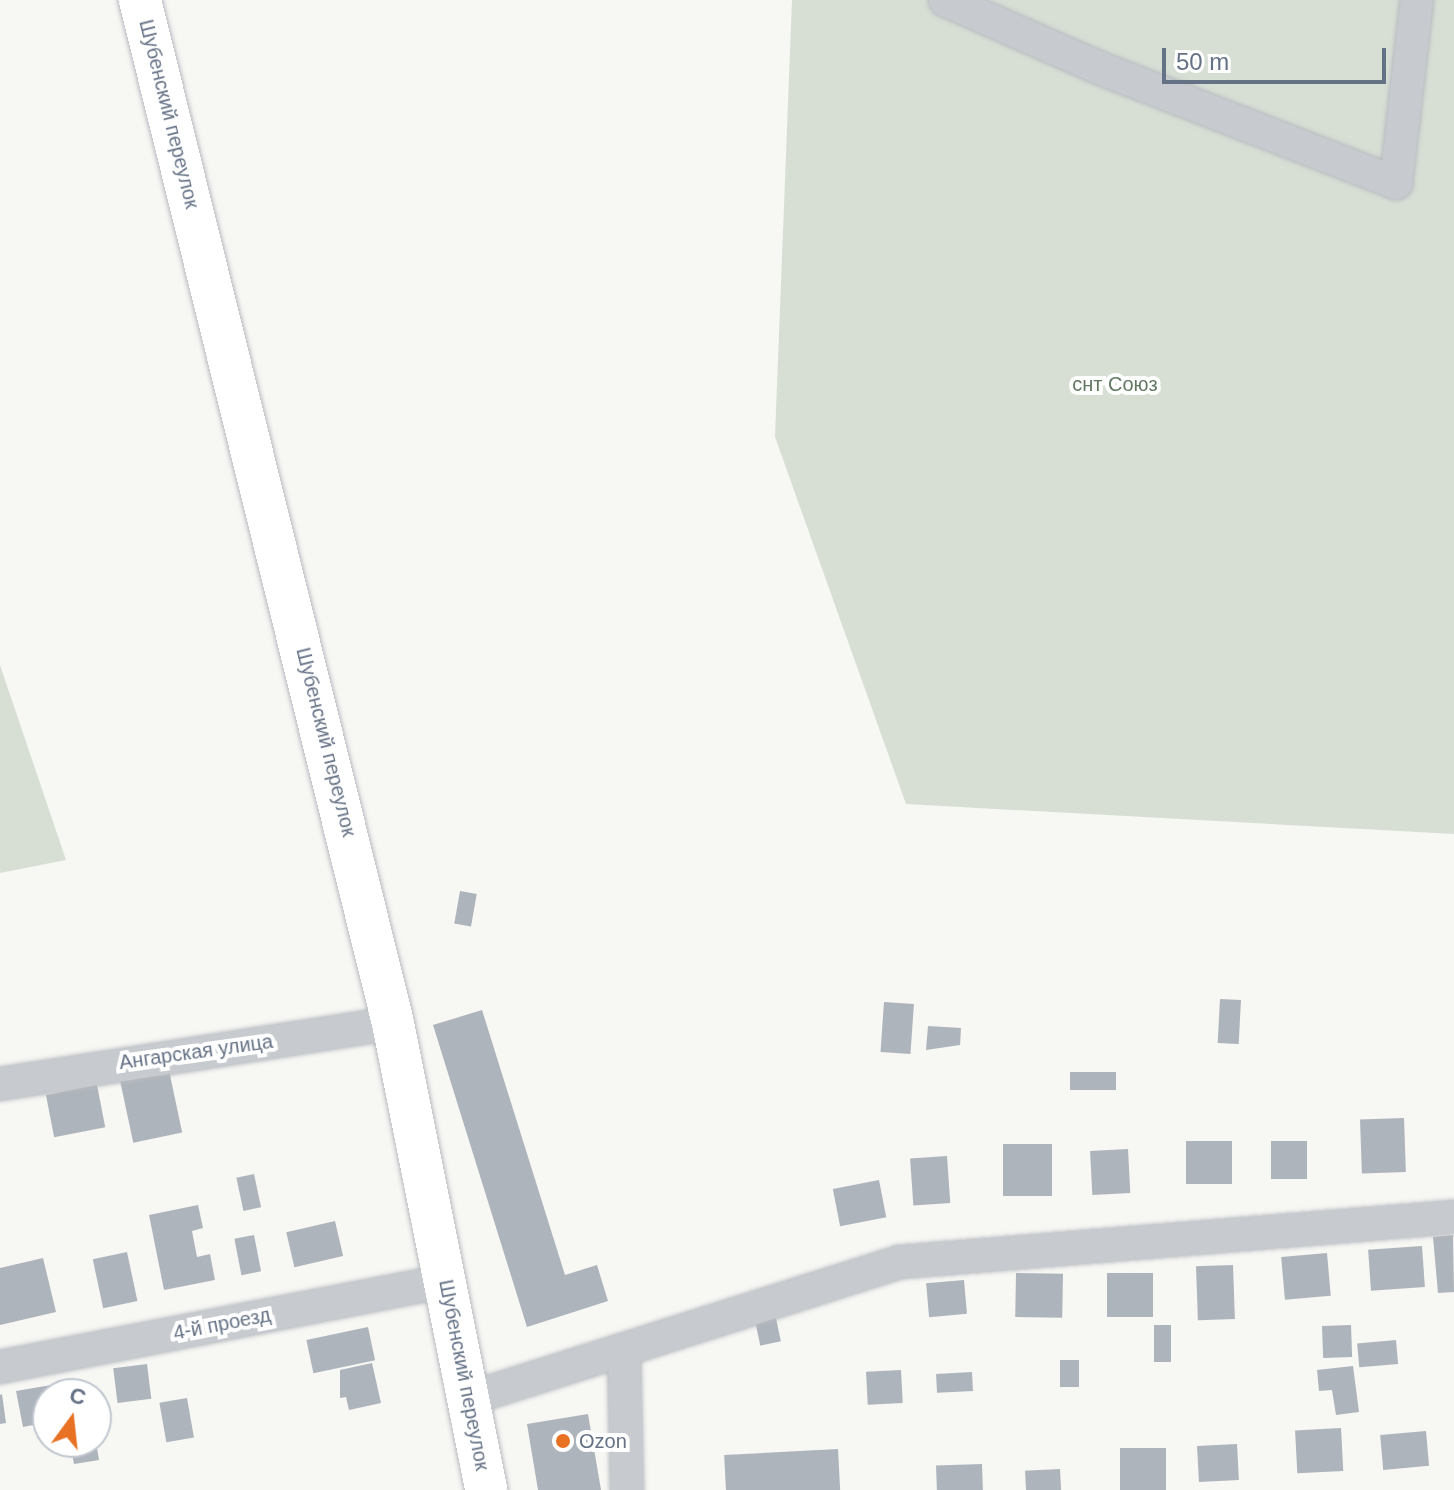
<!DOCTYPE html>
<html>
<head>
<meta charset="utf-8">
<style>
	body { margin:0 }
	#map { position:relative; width:1454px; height:1490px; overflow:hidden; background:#f7f7f4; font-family:Arial,sans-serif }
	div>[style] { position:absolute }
	.green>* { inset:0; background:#d7dfd5 }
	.building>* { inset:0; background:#aeb4bb; transform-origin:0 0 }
	.roads { filter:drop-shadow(0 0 2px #b8bbc0) drop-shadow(0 0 2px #b8bbc0) }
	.minor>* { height:32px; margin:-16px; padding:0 16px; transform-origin:16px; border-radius:16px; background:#c7cace }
	.major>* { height:42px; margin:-21px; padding:0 21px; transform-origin:21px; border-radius:21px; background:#fff }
	.dots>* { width:22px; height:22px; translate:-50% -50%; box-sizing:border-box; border:4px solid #fff; border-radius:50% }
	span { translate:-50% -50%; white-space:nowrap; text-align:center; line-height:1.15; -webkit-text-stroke:8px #fff; paint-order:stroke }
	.street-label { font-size:20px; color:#657286 }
	.park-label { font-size:20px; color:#627861 }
	.poi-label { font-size:20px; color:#657286 }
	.left { translate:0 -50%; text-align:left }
	.north { position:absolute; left:32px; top:1378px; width:80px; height:80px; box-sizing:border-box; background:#fff; border:2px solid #c1c7cf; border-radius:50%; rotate:15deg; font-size:22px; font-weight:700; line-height:32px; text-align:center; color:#657286 }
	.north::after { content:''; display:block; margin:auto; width:28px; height:36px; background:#e87124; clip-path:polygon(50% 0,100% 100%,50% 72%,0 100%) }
	.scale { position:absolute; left:1162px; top:48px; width:224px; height:36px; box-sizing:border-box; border:4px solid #657286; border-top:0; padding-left:10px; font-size:24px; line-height:28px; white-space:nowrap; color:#657286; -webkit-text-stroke:6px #fff; paint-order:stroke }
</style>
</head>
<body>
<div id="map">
	<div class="green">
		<i style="clip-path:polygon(792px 0,1454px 0,1454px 834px,906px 804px,775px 437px)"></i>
		<i style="clip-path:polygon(0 665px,66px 860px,0 873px)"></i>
	</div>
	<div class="building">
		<i style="left:460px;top:891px;width:17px;height:33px;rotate:10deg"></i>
		<i style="left:1220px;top:999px;width:21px;height:44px;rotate:3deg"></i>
		<i style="left:884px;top:1002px;width:30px;height:50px;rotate:4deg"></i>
		<i style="clip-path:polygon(482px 1010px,565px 1275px,597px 1265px,608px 1301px,527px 1327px,433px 1025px)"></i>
		<i style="clip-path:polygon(928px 1026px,961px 1028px,960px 1045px,926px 1050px)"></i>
		<i style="left:167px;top:1061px;width:73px;height:50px;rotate:78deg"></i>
		<i style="left:1070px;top:1072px;width:46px;height:18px"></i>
		<i style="left:97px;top:1085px;width:43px;height:52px;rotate:79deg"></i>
		<i style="left:1404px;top:1118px;width:54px;height:44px;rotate:88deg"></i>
		<i style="left:1186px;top:1141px;width:46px;height:43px"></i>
		<i style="left:1271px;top:1141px;width:36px;height:38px"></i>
		<i style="left:1003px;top:1144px;width:49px;height:52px"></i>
		<i style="left:1128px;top:1149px;width:44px;height:38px;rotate:87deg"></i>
		<i style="left:947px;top:1156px;width:47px;height:37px;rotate:86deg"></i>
		<i style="left:254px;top:1174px;width:34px;height:18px;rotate:78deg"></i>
		<i style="left:879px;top:1180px;width:38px;height:47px;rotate:79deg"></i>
		<i style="clip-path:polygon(198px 1205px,203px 1228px,192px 1231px,197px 1257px,210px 1254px,215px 1280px,164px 1290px,149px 1215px)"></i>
		<i style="left:335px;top:1221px;width:36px;height:50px;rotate:77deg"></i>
		<i style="left:254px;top:1235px;width:37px;height:20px;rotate:79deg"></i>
		<i style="clip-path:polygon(1453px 1235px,1454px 1292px,1438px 1293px,1433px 1237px)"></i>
		<i style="left:1422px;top:1246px;width:41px;height:54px;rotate:86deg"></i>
		<i style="left:127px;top:1252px;width:50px;height:35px;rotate:78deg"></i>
		<i style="left:1327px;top:1253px;width:43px;height:46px;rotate:85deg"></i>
		<i style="clip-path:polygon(43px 1258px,56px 1312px,0 1325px,0 1268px)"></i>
		<i style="left:1233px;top:1265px;width:54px;height:37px;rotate:88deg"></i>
		<i style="left:1016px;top:1273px;width:47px;height:44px;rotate:1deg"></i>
		<i style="left:1107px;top:1273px;width:46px;height:44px"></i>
		<i style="left:964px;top:1280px;width:34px;height:38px;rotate:85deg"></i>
		<i style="left:774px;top:1309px;width:33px;height:21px;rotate:78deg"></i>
		<i style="left:1154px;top:1325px;width:17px;height:37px"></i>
		<i style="left:1351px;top:1325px;width:32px;height:29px;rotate:88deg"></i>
		<i style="left:368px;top:1327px;width:34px;height:63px;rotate:78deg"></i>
		<i style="left:1396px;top:1340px;width:24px;height:39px;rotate:85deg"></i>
		<i style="left:1060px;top:1360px;width:19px;height:27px"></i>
		<i style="clip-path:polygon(372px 1363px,381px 1403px,349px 1410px,346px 1397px,340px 1398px,340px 1370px)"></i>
		<i style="left:147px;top:1364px;width:35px;height:34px;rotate:83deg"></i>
		<i style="clip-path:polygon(1353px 1366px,1359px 1412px,1336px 1415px,1332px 1390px,1319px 1391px,1317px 1370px)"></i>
		<i style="left:901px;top:1370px;width:33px;height:35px;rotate:87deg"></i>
		<i style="left:972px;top:1372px;width:19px;height:36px;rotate:87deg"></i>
		<i style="clip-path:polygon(63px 1383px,65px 1394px,48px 1394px,48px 1422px,23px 1427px,16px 1391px)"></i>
		<i style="clip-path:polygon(2px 1394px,6px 1423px,0 1424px,0 1395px)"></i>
		<i style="left:187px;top:1398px;width:40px;height:28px;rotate:80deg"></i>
		<i style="clip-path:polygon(588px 1414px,601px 1490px,538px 1490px,527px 1424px)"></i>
		<i style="left:1341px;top:1428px;width:43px;height:46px;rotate:87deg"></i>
		<i style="left:1426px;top:1431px;width:35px;height:46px;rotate:85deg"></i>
		<i style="clip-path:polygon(70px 1442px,96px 1442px,99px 1460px,74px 1464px)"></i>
		<i style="left:1237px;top:1444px;width:36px;height:40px;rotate:87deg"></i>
		<i style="left:1120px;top:1448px;width:46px;height:42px"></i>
		<i style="left:838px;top:1449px;width:41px;height:114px;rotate:87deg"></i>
		<i style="left:982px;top:1464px;width:26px;height:46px;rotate:88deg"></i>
		<i style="left:1060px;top:1469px;width:21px;height:35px;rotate:87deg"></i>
	</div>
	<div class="roads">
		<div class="minor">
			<i style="left:945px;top:0;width:166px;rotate:23.8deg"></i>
			<i style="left:1097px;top:67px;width:321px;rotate:21.2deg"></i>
			<i style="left:1396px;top:183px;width:184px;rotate:-83.5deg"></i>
			<i style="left:0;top:1084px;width:398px;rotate:-8.8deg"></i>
			<i style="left:624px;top:1350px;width:140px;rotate:88.8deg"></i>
			<i style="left:0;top:1367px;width:453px;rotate:-10.9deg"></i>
			<i style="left:468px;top:1399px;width:453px;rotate:-17.6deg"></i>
			<i style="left:900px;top:1262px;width:556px;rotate:-4.64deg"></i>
		</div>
		<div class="major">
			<i style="left:140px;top:0;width:1054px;rotate:76.11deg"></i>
			<i style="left:393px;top:1023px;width:476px;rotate:78.7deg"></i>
		</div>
	</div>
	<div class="dots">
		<i style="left:563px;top:1441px;background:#e87124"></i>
	</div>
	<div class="street-label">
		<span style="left:169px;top:114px;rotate:76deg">Шубенский переулок</span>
		<span style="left:326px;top:742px;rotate:76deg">Шубенский переулок</span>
		<span style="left:196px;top:1052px;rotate:-8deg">Ангарская улица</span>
		<span style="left:222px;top:1324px;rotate:-11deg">4-й проезд</span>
		<span style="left:464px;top:1375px;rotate:79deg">Шубенский переулок</span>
	</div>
	<div class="park-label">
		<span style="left:1115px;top:384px">снт Союз</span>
	</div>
	<div class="poi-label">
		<span class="left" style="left:579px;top:1441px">Ozon</span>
	</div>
	<div class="north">С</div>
	<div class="scale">50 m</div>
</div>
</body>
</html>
